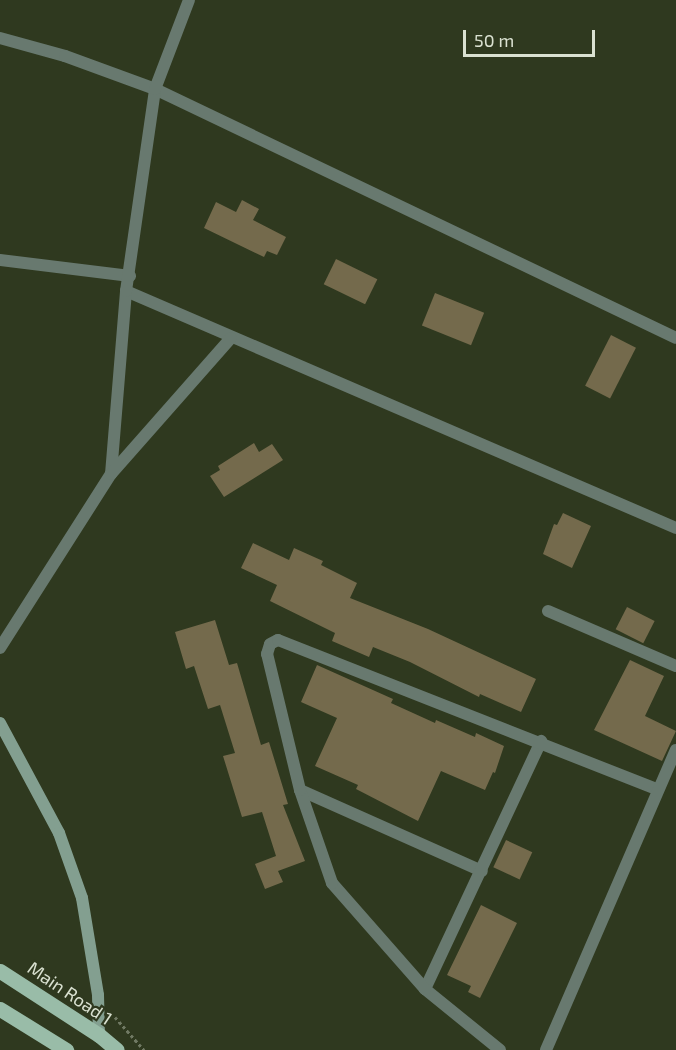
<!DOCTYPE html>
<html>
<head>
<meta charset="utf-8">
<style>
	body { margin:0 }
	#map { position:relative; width:676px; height:1050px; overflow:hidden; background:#2f391f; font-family:"Exo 2",sans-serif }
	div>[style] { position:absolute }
	.building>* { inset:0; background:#746a4c; transform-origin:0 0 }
	.path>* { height:3px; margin-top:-1.5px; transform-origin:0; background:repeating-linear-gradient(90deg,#707963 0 3px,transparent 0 6px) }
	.street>* { height:12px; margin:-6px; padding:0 6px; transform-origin:6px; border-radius:6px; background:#68796f }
	.secondary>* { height:12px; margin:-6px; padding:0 6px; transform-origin:6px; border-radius:6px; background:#839f90 }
	.primary>* { height:15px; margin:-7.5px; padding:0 7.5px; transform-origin:7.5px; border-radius:7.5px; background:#99bca8 }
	span { translate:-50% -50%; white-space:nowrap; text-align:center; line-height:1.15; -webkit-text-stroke:4.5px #2f391f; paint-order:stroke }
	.street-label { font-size:18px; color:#dae1d1 }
	.scale { position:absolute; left:463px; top:30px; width:132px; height:27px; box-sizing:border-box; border:3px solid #dae1d1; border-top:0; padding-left:8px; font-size:18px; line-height:21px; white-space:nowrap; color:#dae1d1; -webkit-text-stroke:4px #2f391f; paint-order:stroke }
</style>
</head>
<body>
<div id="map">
	<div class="building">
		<i style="clip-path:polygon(242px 200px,259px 209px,253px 220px,286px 237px,277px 255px,267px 251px,264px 257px,204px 228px,216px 202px,236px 212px)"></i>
		<i style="left:336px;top:259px;width:46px;height:28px;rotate:26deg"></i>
		<i style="left:435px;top:293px;width:53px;height:35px;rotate:22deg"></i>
		<i style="left:611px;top:335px;width:28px;height:57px;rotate:27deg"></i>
		<i style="clip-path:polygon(254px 443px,259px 452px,272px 444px,283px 460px,224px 497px,210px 476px,220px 470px,218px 466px)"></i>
		<i style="clip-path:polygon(563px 513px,591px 526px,572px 568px,543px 554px,554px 524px,557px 525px)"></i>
		<i style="clip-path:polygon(253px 543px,289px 560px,294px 548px,323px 561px,321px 565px,357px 583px,350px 598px,428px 629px,536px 679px,521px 712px,480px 694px,479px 697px,410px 662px,373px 647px,369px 657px,332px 641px,335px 633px,270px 601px,277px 585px,241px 568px)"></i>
		<i style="left:627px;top:607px;width:31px;height:25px;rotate:27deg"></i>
		<i style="clip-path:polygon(215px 620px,229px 665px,237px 663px,261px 745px,269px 742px,288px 804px,283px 805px,305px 861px,278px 871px,283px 882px,265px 889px,255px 864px,276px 856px,262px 812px,242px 817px,223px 756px,235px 753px,220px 705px,208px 709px,194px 666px,186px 669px,175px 632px)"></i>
		<i style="clip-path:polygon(630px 660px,664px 676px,645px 716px,676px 731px,662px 761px,594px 730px)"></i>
		<i style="clip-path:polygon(317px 665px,393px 699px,391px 703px,435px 723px,436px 720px,475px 737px,476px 733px,504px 746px,495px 773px,493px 772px,485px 790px,441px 771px,418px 821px,356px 789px,358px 785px,315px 766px,337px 718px,301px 702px)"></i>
		<i style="left:506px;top:840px;width:29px;height:30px;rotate:25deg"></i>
		<i style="clip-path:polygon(481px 905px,517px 923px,480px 998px,468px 992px,471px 986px,447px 975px)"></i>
	</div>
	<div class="path">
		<i style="left:115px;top:1017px;width:44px;rotate:48.7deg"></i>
	</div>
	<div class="street">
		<i style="left:0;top:38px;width:67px;rotate:15.5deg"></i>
		<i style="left:65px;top:56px;width:96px;rotate:20.1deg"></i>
		<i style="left:155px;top:89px;width:577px;rotate:25.54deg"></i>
		<i style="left:0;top:260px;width:131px;rotate:7deg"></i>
		<i style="left:126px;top:291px;width:599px;rotate:23.31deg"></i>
		<i style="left:111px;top:474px;width:184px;rotate:-85.3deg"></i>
		<i style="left:126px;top:291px;width:204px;rotate:-81.8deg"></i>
		<i style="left:155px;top:89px;width:95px;rotate:-69.1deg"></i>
		<i style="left:548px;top:611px;width:139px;rotate:23.3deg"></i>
		<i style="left:0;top:648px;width:206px;rotate:-57.5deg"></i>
		<i style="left:111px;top:474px;width:181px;rotate:-48.6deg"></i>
		<i style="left:300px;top:790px;width:199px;rotate:24deg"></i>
		<i style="left:425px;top:989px;width:274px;rotate:-64.9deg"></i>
		<i style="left:500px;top:1050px;width:97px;rotate:-140.9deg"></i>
		<i style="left:425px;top:989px;width:141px;rotate:-131.3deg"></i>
		<i style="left:332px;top:883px;width:98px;rotate:-109deg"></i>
		<i style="left:300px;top:790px;width:140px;rotate:-103.6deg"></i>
		<i style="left:267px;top:654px;width:10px;rotate:-73deg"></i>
		<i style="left:270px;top:644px;width:9px;rotate:-27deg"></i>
		<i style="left:278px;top:640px;width:407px;rotate:21.5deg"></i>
		<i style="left:546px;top:1050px;width:327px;rotate:-66.6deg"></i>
	</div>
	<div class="secondary">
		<i style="left:0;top:723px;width:125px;rotate:61.8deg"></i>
		<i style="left:59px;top:833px;width:69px;rotate:70.5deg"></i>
		<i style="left:82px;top:898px;width:98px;rotate:80.6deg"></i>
		<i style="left:98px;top:995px;width:40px;rotate:88.6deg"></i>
	</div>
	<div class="primary">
		<i style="left:0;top:971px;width:118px;rotate:32.9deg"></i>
		<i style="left:99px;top:1035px;width:23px;rotate:40deg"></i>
		<i style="left:0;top:1009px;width:78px;rotate:31.8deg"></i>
	</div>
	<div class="street-label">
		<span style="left:70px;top:993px;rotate:34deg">Main Road 1</span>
	</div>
	<div class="scale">50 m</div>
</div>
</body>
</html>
